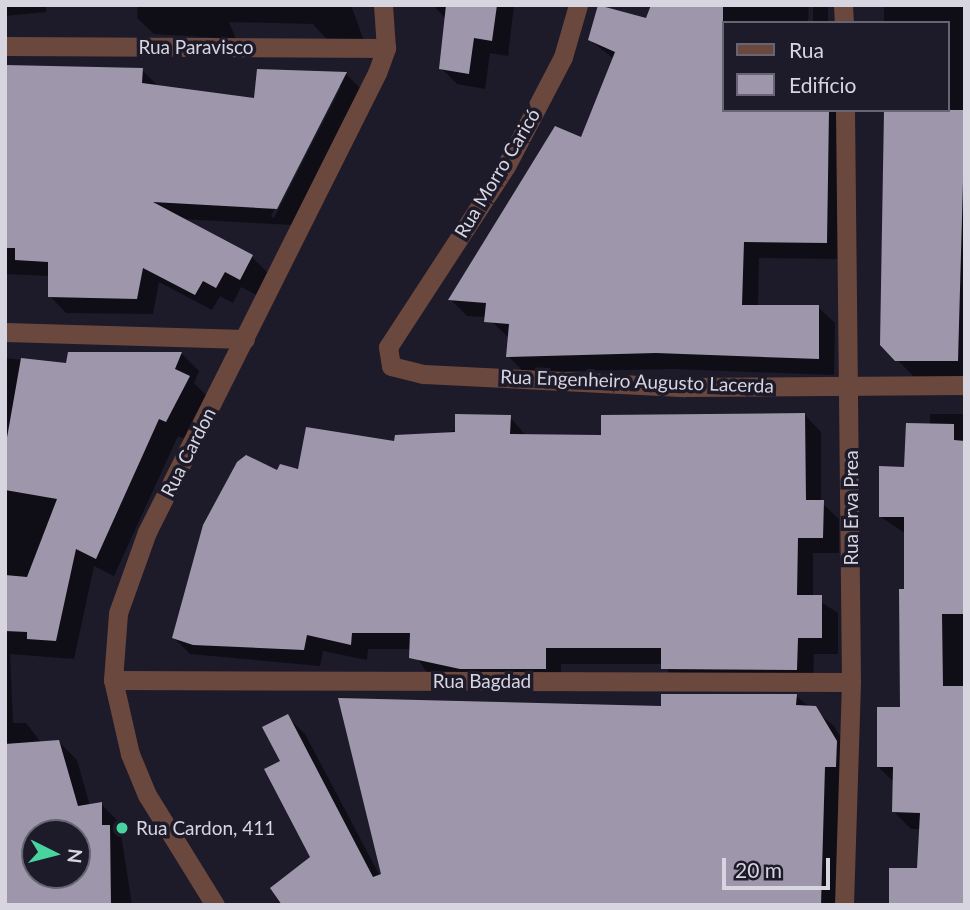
<!DOCTYPE html>
<html>
<head>
<meta charset="utf-8">
<style>
	body { margin:0 }
	#map { position:relative; width:970px; height:910px; overflow:hidden; background:#1d1a2a; font-family:Lato,sans-serif }
	div>[style] { position:absolute }
	.shadow>* { inset:0; background:#0007; transform-origin:0 0 }
	.building>* { inset:0; background:#9e97ab }
	.minor>* { height:19px; margin:-9.5px; padding:0 9.5px; transform-origin:9.5px; border-radius:9.5px; background:#6b483e }
	.tertiary>* { height:19px; margin:-9.5px; padding:0 9.5px; transform-origin:9.5px; border-radius:9.5px; background:#6b483e }
	.dots>* { width:19px; height:19px; translate:-50% -50%; box-sizing:border-box; border:4px solid #1d1a2a; border-radius:50% }
	span { translate:-50% -50%; white-space:nowrap; text-align:center; line-height:1.15; -webkit-text-stroke:7px #1d1a2a; paint-order:stroke }
	.street-label { font-size:19px; color:#d7d5e0 }
	.poi-label { font-size:19px; color:#d7d5e0 }
	.left { translate:0 -50%; text-align:left }
	.frame { position:absolute; inset:0; border:7px solid #d7d5e0; pointer-events:none }
	.legend { position:absolute; left:722px; top:21px; width:228px; height:91px; box-sizing:border-box; background:#1d1a2a; border:2px solid #676573; margin:0; padding:9px 12px; list-style:none; font-size:21px; color:#d7d5e0 }
	.legend li { display:flex; align-items:center; gap:14px; height:35px }
	.legend b { width:35px; border:2px solid #676573 }
	.north { position:absolute; left:21px; top:819px; width:70px; height:70px; box-sizing:border-box; background:#1d1a2a; border:2px solid #676573; border-radius:50%; rotate:96deg; font-size:19px; font-weight:700; line-height:28px; text-align:center; color:#d7d5e0 }
	.north::after { content:''; display:block; margin:auto; width:24px; height:32px; background:#47d49e; clip-path:polygon(50% 0,100% 100%,50% 72%,0 100%) }
	.scale { position:absolute; left:722px; top:858px; width:108px; height:32px; box-sizing:border-box; border:4px solid #d7d5e0; border-top:0; padding-left:9px; font-size:21px; line-height:24px; white-space:nowrap; color:#d7d5e0; -webkit-text-stroke:5px #1d1a2a; paint-order:stroke }
</style>
</head>
<body>
<div id="map">
	<div class="shadow">
		<i style="clip-path:polygon(5px 5px,46px 5px,46px 12px,5px 16px)"></i>
		<i style="clip-path:polygon(138px 5px,351px 5px,365px 44px,330px 43px,313px 24px,229px 22px,236px 39px,154px 34px,137px 18px)"></i>
		<i style="clip-path:polygon(433px 5px,514px 5px,508px 56px,490px 53px,485px 89px,457px 84px,441px 68px,446px 19px)"></i>
		<i style="clip-path:polygon(600px 5px,647px 20px,653px 5px,809px 5px,808px 23px,723px 23px,723px 110px,844px 110px,843px 259px,759px 258px,758px 307px,818px 307px,835px 323px,834px 375px,674px 369px,524px 372px,508px 356px,509px 338px,487px 317px,467px 316px,451px 300px,582px 139px,614px 59px,590px 40px)"></i>
		<i style="left:813px;top:5px;width:15px;height:18px"></i>
		<i style="clip-path:polygon(884px 5px,965px 5px,965px 378px,914px 377px,882px 344px,884px 110px,947px 110px,947px 23px,884px 23px)"></i>
		<i style="clip-path:polygon(evenodd,5px 66px,142px 70px,159px 87px,255px 100px,346px 74px,362px 90px,293px 225px,180px 219px,252px 257px,268px 273px,257px 295px,241px 287px,233px 303px,220px 296px,212px 310px,159px 282px,153px 314px,66px 313px,50px 296px,50px 276px,5px 274px,5px 66px,337px 87px,341px 87px,274px 218px,271px 216px,337px 87px)"></i>
		<i style="clip-path:polygon(evenodd,69px 353px,182px 354px,199px 371px,194px 383px,207px 396px,185px 439px,178px 436px,114px 576px,94px 566px,74px 659px,10px 654px,13px 723px,26px 723px,44px 746px,59px 742px,77px 760px,90px 806px,101px 804px,119px 822px,132px 905px,5px 905px,5px 358px,68px 365px,69px 353px,35px 833px,77px 833px,77px 875px,35px 875px,35px 833px)"></i>
		<i style="clip-path:polygon(930px 414px,965px 414px,965px 905px,919px 870px,921px 829px,911px 829px,894px 812px,894px 782px,878px 767px,902px 709px,906px 591px,906px 534px,881px 517px,930px 425px)"></i>
		<i style="clip-path:polygon(805px 415px,821px 432px,821px 502px,839px 519px,839px 553px,813px 553px,813px 597px,838px 613px,838px 654px,814px 654px,813px 685px,679px 685px,663px 664px,561px 664px,561px 685px,428px 674px,411px 649px,368px 649px,367px 660px,323px 651px,320px 666px,190px 654px,174px 638px,277px 473px,510px 417px,526px 436px,602px 436px)"></i>
		<i style="clip-path:polygon(796px 696px,834px 726px,854px 760px,839px 905px,284px 905px,312px 858px,282px 761px,287px 716px,305px 734px,380px 876px,663px 707px)"></i>
	</div>
	<div class="building">
		<i style="clip-path:polygon(446px 5px,497px 5px,492px 41px,474px 38px,469px 74px,439px 69px)"></i>
		<i style="clip-path:polygon(598px 5px,646px 18px,651px 5px,723px 5px,723px 110px,829px 111px,827px 243px,744px 242px,742px 305px,819px 305px,819px 359px,656px 353px,506px 357px,509px 324px,484px 322px,486px 303px,448px 300px,555px 126px,581px 137px,615px 52px,588px 40px)"></i>
		<i style="clip-path:polygon(5px 65px,143px 68px,142px 83px,254px 98px,257px 69px,347px 72px,277px 209px,153px 202px,253px 255px,240px 280px,225px 272px,216px 288px,203px 281px,195px 295px,143px 268px,137px 299px,48px 297px,48px 262px,15px 260px,15px 248px,5px 248px)"></i>
		<i style="clip-path:polygon(884px 110px,965px 110px,958px 361px,895px 361px,880px 345px)"></i>
		<i style="clip-path:polygon(68px 352px,182px 352px,175px 369px,190px 376px,166px 422px,159px 419px,96px 559px,76px 549px,56px 641px,27px 639px,27px 632px,5px 631px,5px 575px,27px 577px,57px 499px,5px 490px,5px 449px,21px 358px,66px 363px)"></i>
		<i style="clip-path:polygon(805px 413px,806px 500px,824px 500px,823px 538px,798px 538px,797px 595px,822px 595px,822px 638px,798px 638px,797px 670px,661px 669px,661px 648px,546px 648px,546px 669px,460px 669px,409px 658px,410px 633px,352px 633px,351px 645px,307px 635px,304px 650px,193px 645px,172px 638px,203px 525px,237px 462px,246px 455px,277px 470px,280px 464px,298px 469px,306px 427px,394px 441px,395px 435px,455px 432px,455px 414px,511px 415px,510px 434px,601px 435px,601px 415px)"></i>
		<i style="clip-path:polygon(906px 423px,954px 424px,954px 440px,965px 441px,965px 614px,942px 614px,943px 686px,965px 686px,965px 905px,889px 905px,889px 868px,917px 868px,920px 813px,892px 812px,893px 767px,877px 767px,877px 707px,900px 707px,899px 589px,904px 589px,904px 517px,879px 517px,879px 466px,904px 467px)"></i>
		<i style="clip-path:polygon(661px 694px,797px 694px,796px 705px,816px 706px,837px 741px,836px 767px,825px 767px,821px 905px,282px 905px,270px 888px,310px 857px,264px 769px,280px 761px,262px 727px,288px 714px,373px 877px,381px 874px,338px 698px,661px 706px)"></i>
		<i style="clip-path:polygon(evenodd,59px 740px,78px 806px,102px 802px,102px 825px,110px 825px,111px 905px,5px 905px,5px 744px,59px 740px,35px 833px,77px 833px,77px 875px,35px 875px,35px 833px)"></i>
	</div>
	<div class="minor">
		<i style="left:578px;top:5px;width:54px;rotate:106.1deg"></i>
		<i style="left:563px;top:57px;width:123px;rotate:117.6deg"></i>
		<i style="left:506px;top:166px;width:216px;rotate:123.1deg"></i>
		<i style="left:388px;top:347px;width:19px;rotate:81deg"></i>
		<i style="left:391px;top:366px;width:34px;rotate:14deg"></i>
		<i style="left:424px;top:374px;width:261px;rotate:2.9deg"></i>
		<i style="left:685px;top:387px;width:280px;rotate:-0.4deg"></i>
		<i style="left:843px;top:5px;width:18px;rotate:87deg"></i>
		<i style="left:5px;top:46px;width:381px;rotate:0.3deg"></i>
		<i style="left:5px;top:332px;width:240px;rotate:1.7deg"></i>
		<i style="left:113px;top:680px;width:738px;rotate:0.16deg"></i>
		<i style="left:844px;top:905px;width:223px;rotate:-88.2deg"></i>
		<i style="left:851px;top:682px;width:572px;rotate:-90.6deg"></i>
	</div>
	<div class="tertiary">
		<i style="left:215px;top:905px;width:129px;rotate:-121.7deg"></i>
		<i style="left:147px;top:795px;width:44px;rotate:-112.5deg"></i>
		<i style="left:130px;top:754px;width:76px;rotate:-102.9deg"></i>
		<i style="left:113px;top:680px;width:67px;rotate:-85.7deg"></i>
		<i style="left:118px;top:613px;width:86px;rotate:-70.3deg"></i>
		<i style="left:147px;top:532px;width:513px;rotate:-63.39deg"></i>
		<i style="left:377px;top:73px;width:27px;rotate:-70deg"></i>
		<i style="left:386px;top:48px;width:43px;rotate:-94deg"></i>
	</div>
	<div class="dots">
		<i style="left:122px;top:828px;background:#47d49e"></i>
	</div>
	<div class="street-label">
		<span style="left:196px;top:47px">Rua Paravisco</span>
		<span style="left:497px;top:173px;rotate:-59deg">Rua Morro Caricó</span>
		<span style="left:637px;top:381px;rotate:2deg">Rua Engenheiro Augusto Lacerda</span>
		<span style="left:188px;top:452px;rotate:-63deg">Rua Cardon</span>
		<span style="left:851px;top:508px;rotate:-90deg">Rua Erva Prea</span>
		<span style="left:482px;top:681px">Rua Bagdad</span>
	</div>
	<div class="poi-label">
		<span class="left" style="left:136px;top:828px">Rua Cardon, 411</span>
	</div>
	<div class="frame"></div>
	<ul class="legend">
	<li><b style="height:9px;background:#6b483e"></b>Rua</li>
	<li><b style="height:19px;background:#9e97ab"></b>Edifício</li>
	</ul>
	<div class="north">N</div>
	<div class="scale">20 m</div>
</div>
</body>
</html>
